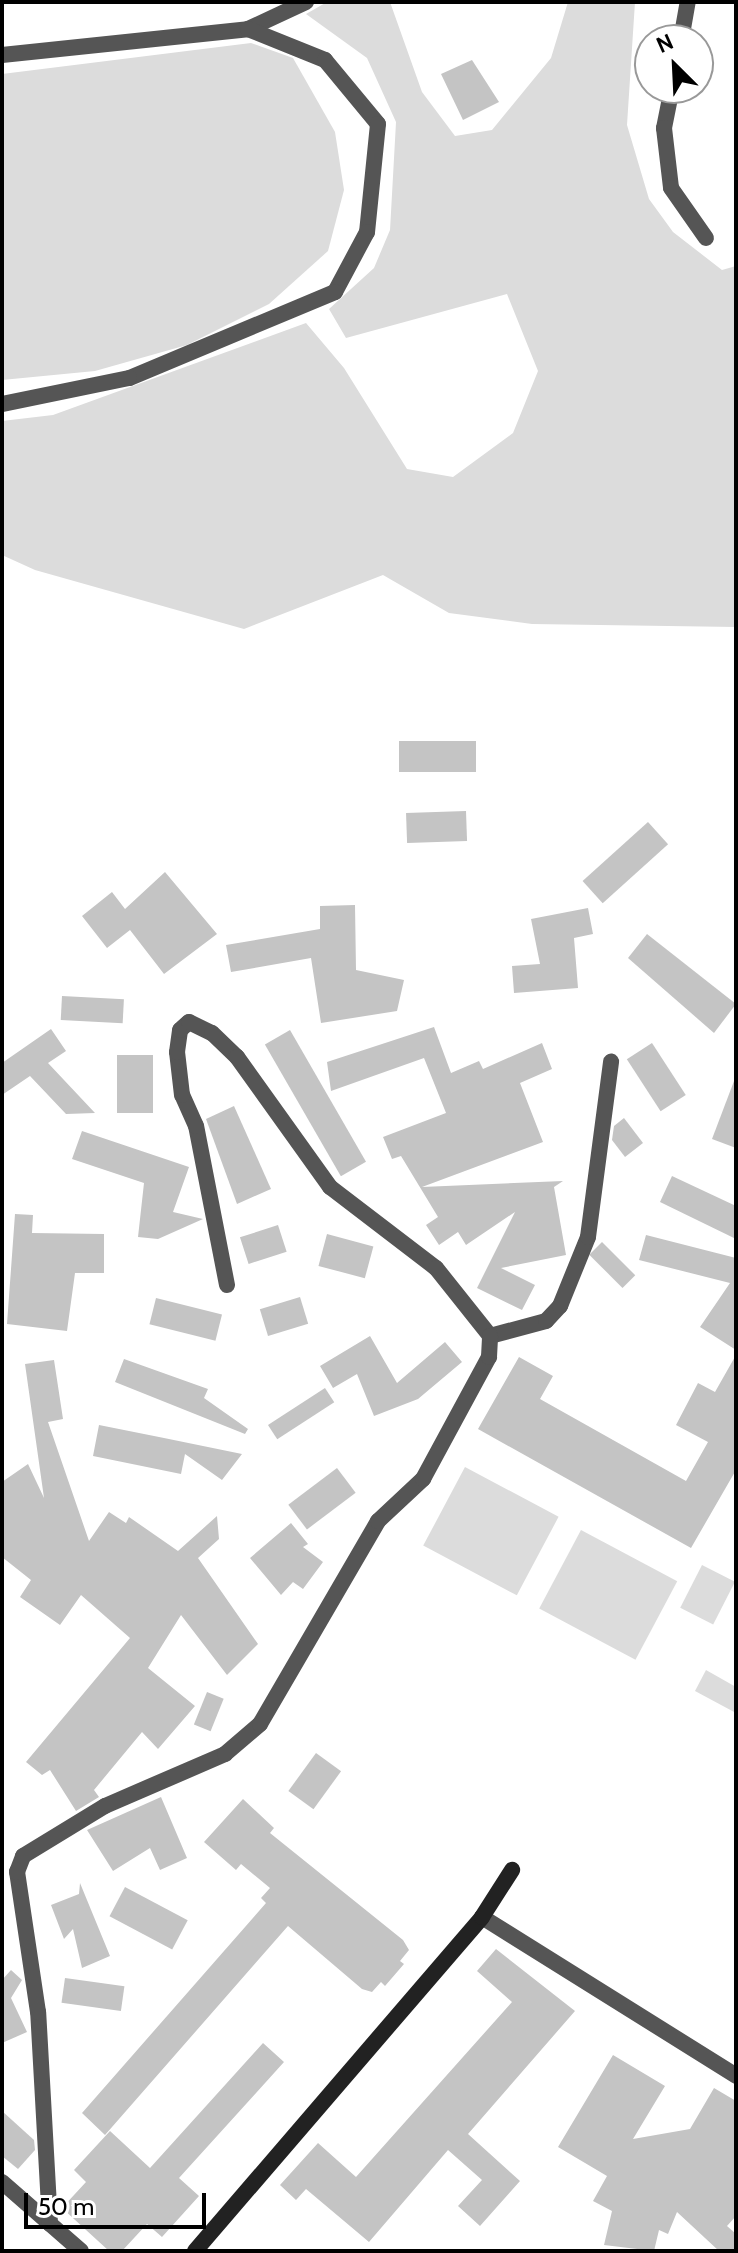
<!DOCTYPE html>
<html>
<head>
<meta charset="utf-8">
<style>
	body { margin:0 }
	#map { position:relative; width:738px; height:2253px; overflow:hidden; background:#fff; font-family:Cabin,sans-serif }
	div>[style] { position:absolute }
	.green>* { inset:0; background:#dcdcdc; transform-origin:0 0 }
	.building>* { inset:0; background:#c4c4c4; transform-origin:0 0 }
	.minor>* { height:16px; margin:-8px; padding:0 8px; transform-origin:8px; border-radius:8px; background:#555 }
	.secondary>* { height:16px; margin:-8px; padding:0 8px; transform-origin:8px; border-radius:8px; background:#222 }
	span { translate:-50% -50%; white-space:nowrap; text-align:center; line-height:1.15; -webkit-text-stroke:8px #fff; paint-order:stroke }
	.frame { position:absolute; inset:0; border:4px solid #000; pointer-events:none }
	.north { position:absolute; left:634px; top:24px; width:80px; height:80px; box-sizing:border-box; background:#fff; border:2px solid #999; border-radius:50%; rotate:336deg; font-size:22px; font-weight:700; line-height:32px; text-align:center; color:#000 }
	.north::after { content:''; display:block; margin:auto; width:28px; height:36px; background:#000; clip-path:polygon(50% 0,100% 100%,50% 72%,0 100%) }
	.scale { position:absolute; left:24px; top:2193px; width:182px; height:36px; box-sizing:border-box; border:4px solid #000; border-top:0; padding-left:10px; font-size:24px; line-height:28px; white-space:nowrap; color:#000; -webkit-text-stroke:6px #fff; paint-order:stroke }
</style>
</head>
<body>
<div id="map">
	<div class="green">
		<i style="clip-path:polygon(327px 2px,390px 2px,422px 92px,455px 136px,492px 130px,551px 58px,568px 2px,635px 2px,627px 125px,649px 199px,673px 232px,722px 270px,736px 266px,736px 627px,532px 624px,449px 613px,383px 575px,244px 629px,35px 570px,2px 555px,2px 421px,53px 415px,306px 323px,344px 368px,407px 469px,453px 477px,513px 433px,538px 371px,507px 294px,346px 338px,329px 309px,374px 268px,390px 230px,396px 122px,367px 58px,306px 14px)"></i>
		<i style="clip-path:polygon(251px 43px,293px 58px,335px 132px,344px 190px,328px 251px,269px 304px,187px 345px,95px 371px,2px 380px,2px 74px)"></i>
		<i style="left:465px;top:1467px;width:106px;height:89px;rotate:28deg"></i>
		<i style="left:581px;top:1530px;width:109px;height:89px;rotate:28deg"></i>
		<i style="left:702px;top:1565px;width:37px;height:48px;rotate:27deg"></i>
		<i style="clip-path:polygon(706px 1670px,736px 1687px,736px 1713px,695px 1691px)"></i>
	</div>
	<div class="building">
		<i style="clip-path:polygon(472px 60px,499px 102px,463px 120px,441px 74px)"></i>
		<i style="left:476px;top:741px;width:31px;height:77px;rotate:90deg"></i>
		<i style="left:466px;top:811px;width:30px;height:60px;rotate:88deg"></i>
		<i style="left:648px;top:822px;width:30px;height:88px;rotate:48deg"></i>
		<i style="clip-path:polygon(165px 872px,217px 934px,164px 974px,130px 930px,107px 948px,82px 916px,112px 892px,125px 909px)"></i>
		<i style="clip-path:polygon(355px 905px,356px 970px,404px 980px,397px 1011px,321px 1023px,311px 958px,231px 972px,226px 945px,320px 929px,320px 906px)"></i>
		<i style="clip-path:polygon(588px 908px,593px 934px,574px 938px,578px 988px,514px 993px,512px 966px,540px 964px,531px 919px)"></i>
		<i style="clip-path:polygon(647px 934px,736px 1004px,714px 1033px,628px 958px)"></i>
		<i style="left:62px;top:996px;width:62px;height:24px;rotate:3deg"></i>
		<i style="clip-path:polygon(434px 1027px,451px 1073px,479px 1061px,483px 1069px,542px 1043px,552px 1069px,520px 1083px,543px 1142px,422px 1187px,563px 1181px,554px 1187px,566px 1255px,501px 1268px,535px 1285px,522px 1310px,477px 1288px,515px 1212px,466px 1245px,458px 1232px,439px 1245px,426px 1225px,438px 1217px,401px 1156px,392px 1159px,383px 1137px,446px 1113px,424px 1058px,331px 1091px,327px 1062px)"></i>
		<i style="clip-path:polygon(51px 1029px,66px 1051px,48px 1063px,95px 1113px,66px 1114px,30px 1076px,2px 1095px,2px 1063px)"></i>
		<i style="left:290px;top:1030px;width:152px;height:29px;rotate:60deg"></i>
		<i style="left:652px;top:1043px;width:62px;height:30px;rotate:57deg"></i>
		<i style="left:153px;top:1055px;width:58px;height:36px;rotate:90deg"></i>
		<i style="clip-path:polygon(734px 1081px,736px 1082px,736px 1148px,712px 1139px)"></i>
		<i style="clip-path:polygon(234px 1106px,271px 1189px,237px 1204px,206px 1119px)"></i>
		<i style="clip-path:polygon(624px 1118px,643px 1143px,625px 1157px,612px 1140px,614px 1126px)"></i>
		<i style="clip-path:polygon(82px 1131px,189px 1167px,173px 1212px,203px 1219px,158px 1239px,138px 1237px,144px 1183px,72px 1159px)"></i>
		<i style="clip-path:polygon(672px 1176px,736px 1206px,736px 1239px,660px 1202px)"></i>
		<i style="clip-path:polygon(15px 1214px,33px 1215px,32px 1233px,104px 1234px,104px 1273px,75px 1273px,67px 1331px,7px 1324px)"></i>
		<i style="left:278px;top:1225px;width:28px;height:40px;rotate:72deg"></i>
		<i style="left:327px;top:1234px;width:48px;height:33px;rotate:15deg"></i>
		<i style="clip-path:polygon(646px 1235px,736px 1258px,736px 1350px,700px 1327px,730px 1283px,639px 1260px)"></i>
		<i style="left:602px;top:1242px;width:47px;height:18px;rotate:45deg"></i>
		<i style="left:300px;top:1297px;width:28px;height:42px;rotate:73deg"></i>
		<i style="left:156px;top:1298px;width:68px;height:27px;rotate:14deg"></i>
		<i style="clip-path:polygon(370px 1336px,397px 1383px,445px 1342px,462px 1362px,418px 1399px,374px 1416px,357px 1374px,333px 1388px,320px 1366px)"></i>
		<i style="clip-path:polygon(736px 1355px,736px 1470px,691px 1548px,478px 1429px,519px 1357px,553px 1376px,540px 1399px,686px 1481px,708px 1442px,676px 1425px,698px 1383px,715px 1392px)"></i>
		<i style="clip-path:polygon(124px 1359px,208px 1389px,204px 1398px,248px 1429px,245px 1434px,115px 1382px)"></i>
		<i style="clip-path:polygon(54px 1360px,63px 1419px,48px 1422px,89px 1541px,109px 1512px,126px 1523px,129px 1517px,178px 1551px,217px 1516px,219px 1539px,198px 1558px,258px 1644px,227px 1675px,181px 1615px,148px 1668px,195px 1706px,158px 1749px,142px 1732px,94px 1790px,99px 1797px,76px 1811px,50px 1770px,42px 1775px,26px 1762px,130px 1638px,81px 1595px,60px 1625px,20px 1597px,31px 1580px,2px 1557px,2px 1482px,28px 1464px,44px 1498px,25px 1364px)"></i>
		<i style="left:325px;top:1388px;width:17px;height:68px;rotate:57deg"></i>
		<i style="clip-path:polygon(99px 1425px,164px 1438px,242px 1454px,222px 1480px,185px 1454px,181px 1474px,93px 1456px)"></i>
		<i style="left:337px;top:1468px;width:31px;height:61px;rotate:53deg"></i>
		<i style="clip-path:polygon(291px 1523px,308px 1544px,303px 1547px,323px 1562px,303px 1589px,293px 1582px,281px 1595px,250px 1558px)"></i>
		<i style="left:207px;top:1692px;width:18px;height:35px;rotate:22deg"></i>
		<i style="left:316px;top:1753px;width:31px;height:47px;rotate:36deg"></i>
		<i style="clip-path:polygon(161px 1797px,187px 1858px,160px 1870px,150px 1848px,113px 1871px,87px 1830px)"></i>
		<i style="clip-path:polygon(243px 1799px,274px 1828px,270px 1833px,403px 1940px,409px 1950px,400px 1961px,404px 1964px,385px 1986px,381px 1982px,372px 1992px,362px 1989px,288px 1926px,105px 2135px,82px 2113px,266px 1903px,261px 1898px,270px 1888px,241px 1864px,236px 1870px,204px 1842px)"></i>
		<i style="clip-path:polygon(80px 1883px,110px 1956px,82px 1968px,73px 1929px,64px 1939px,51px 1905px,79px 1894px)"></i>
		<i style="left:125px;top:1887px;width:71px;height:33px;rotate:28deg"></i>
		<i style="clip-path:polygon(496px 1949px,575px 2011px,468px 2134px,520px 2181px,480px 2226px,458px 2206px,482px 2180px,448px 2150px,369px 2242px,306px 2189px,296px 2200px,280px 2185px,318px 2143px,356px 2177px,512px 2002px,477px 1971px)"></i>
		<i style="clip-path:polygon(11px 1970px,22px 1980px,11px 1998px,27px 2032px,2px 2043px,2px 1980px)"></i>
		<i style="left:65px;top:1978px;width:60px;height:25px;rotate:8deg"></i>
		<i style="clip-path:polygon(263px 2043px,284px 2062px,179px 2178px,199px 2196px,162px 2237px,147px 2224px,122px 2251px,109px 2251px,62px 2208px,86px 2182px,74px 2170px,110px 2131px,150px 2168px)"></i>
		<i style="clip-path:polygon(613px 2055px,665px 2086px,633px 2139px,690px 2129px,714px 2088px,736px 2101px,736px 2216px,727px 2226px,736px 2234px,736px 2251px,719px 2251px,677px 2212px,668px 2234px,659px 2230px,654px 2251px,604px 2245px,612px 2211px,593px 2201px,607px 2176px,558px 2147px)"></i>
		<i style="clip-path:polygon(2px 2111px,34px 2140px,35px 2150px,18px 2169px,2px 2156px)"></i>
	</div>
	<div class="minor">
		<i style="left:248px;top:29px;width:64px;rotate:-25deg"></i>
		<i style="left:681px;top:40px;width:39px;rotate:-80deg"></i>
		<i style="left:2px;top:55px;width:247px;rotate:-6deg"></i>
		<i style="left:248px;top:29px;width:83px;rotate:21.9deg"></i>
		<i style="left:325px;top:60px;width:83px;rotate:50.4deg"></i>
		<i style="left:378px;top:124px;width:109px;rotate:95.8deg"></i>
		<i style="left:367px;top:232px;width:68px;rotate:118.1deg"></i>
		<i style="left:335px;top:292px;width:223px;rotate:157.3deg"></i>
		<i style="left:129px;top:378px;width:130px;rotate:168.4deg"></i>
		<i style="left:672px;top:88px;width:41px;rotate:101.3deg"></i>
		<i style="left:664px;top:128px;width:60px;rotate:83.3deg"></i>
		<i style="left:671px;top:188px;width:61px;rotate:55deg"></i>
		<i style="left:227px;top:1285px;width:162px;rotate:-101deg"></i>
		<i style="left:196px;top:1126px;width:34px;rotate:-114deg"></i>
		<i style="left:182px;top:1095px;width:43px;rotate:-96.6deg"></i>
		<i style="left:177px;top:1052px;width:22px;rotate:-82deg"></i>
		<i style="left:180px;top:1030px;width:12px;rotate:-42deg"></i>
		<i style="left:189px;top:1022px;width:25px;rotate:26deg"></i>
		<i style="left:212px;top:1033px;width:35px;rotate:44deg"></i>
		<i style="left:237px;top:1057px;width:160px;rotate:54.4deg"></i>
		<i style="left:330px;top:1187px;width:133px;rotate:37.4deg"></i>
		<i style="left:436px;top:1268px;width:87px;rotate:51.5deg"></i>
		<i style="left:490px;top:1336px;width:58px;rotate:-15deg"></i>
		<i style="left:546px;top:1321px;width:21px;rotate:-47deg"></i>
		<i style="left:560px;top:1306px;width:74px;rotate:-67.9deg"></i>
		<i style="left:588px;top:1237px;width:177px;rotate:-82.5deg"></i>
		<i style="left:482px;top:1917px;width:300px;rotate:32deg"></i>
		<i style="left:2px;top:2182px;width:105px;rotate:41.1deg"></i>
		<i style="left:50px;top:2224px;width:212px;rotate:-93.2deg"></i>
		<i style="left:38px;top:2012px;width:142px;rotate:-98.5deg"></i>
		<i style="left:17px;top:1872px;width:17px;rotate:-69deg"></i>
		<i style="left:23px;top:1856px;width:96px;rotate:-31.4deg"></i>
		<i style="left:105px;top:1806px;width:131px;rotate:-23.4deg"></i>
		<i style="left:225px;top:1754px;width:46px;rotate:-40.6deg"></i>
		<i style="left:260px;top:1724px;width:235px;rotate:-59.8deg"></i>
		<i style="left:378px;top:1521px;width:62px;rotate:-43deg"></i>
		<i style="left:423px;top:1479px;width:139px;rotate:-61.6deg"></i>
		<i style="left:489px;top:1357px;width:21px;rotate:-87deg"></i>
	</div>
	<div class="secondary">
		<i style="left:195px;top:2251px;width:440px;rotate:-49.3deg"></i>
		<i style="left:482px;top:1917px;width:56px;rotate:-57.4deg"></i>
	</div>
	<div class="frame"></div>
	<div class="north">N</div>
	<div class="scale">50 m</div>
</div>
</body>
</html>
